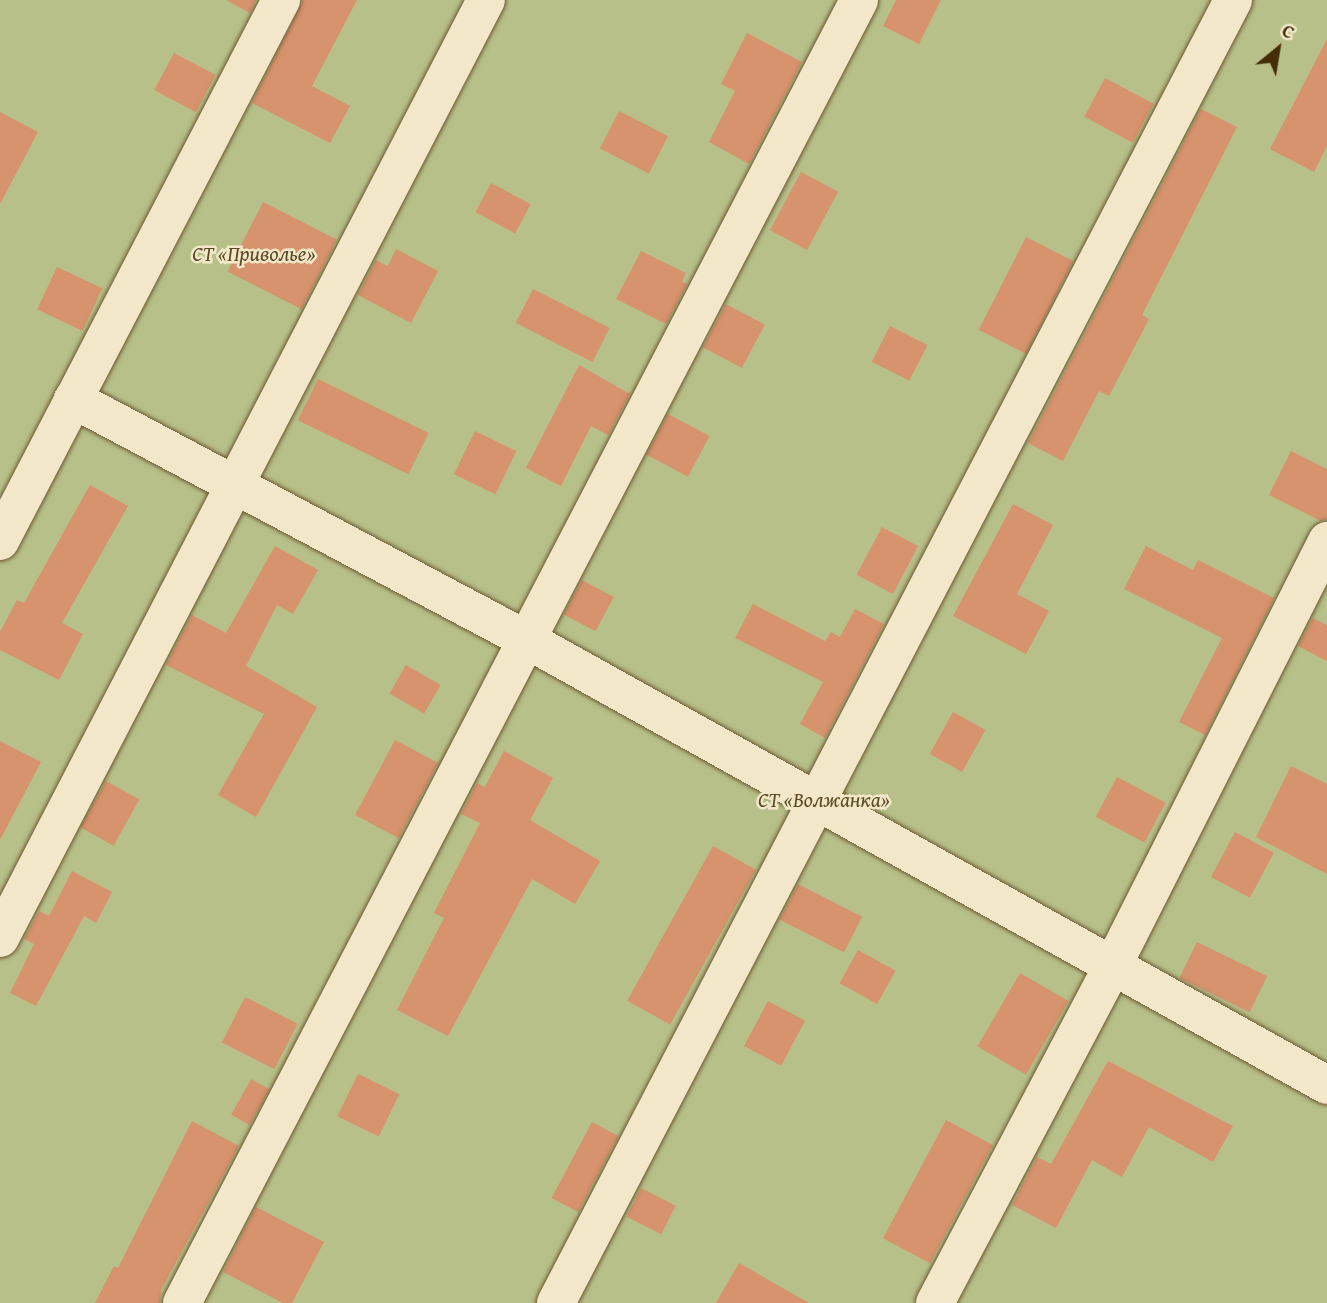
<!DOCTYPE html>
<html>
<head>
<meta charset="utf-8">
<style>
	body { margin:0 }
	#map { position:relative; width:1327px; height:1303px; overflow:hidden; background:#ebdbac; font-family:"Gentium Book Plus",serif }
	div>[style] { position:absolute }
	.green>* { inset:0; background:#b7c089; transform-origin:0 0 }
	.building>* { inset:0; background:#d7926e; transform-origin:0 0 }
	.roads { filter:drop-shadow(0 0 2px #6e5832) drop-shadow(0 0 2px #6e5832) }
	.minor>* { height:38px; margin:-19px; padding:0 19px; transform-origin:19px; border-radius:19px; background:#f2e8c9 }
	span { translate:-50% -50%; white-space:nowrap; text-align:center; line-height:1.15; -webkit-text-stroke:5px #f2e8c9; paint-order:stroke }
	.park-label { font-size:21px; color:#5b4a23; font-style:italic }
	.north { position:absolute; left:1243px; top:14px; width:70px; height:70px; -webkit-text-stroke:5px #f2e8c9; paint-order:stroke; rotate:30deg; font-size:19px; font-weight:700; line-height:28px; text-align:center; color:#442d09 }
	.north::after { content:''; display:block; margin:auto; width:24px; height:32px; background:#442d09; clip-path:polygon(50% 0,100% 100%,50% 72%,0 100%) }
</style>
</head>
<body>
<div id="map">
	<div class="green">
		<i style="left:0;top:0;width:1327px;height:1303px"></i>
	</div>
	<div class="building">
		<i style="clip-path:polygon(226px 0,256px 0,250px 13px)"></i>
		<i style="clip-path:polygon(303px 0,357px 0,312px 86px,350px 106px,330px 143px,252px 103px)"></i>
		<i style="clip-path:polygon(896px 0,941px 0,919px 44px,883px 26px)"></i>
		<i style="clip-path:polygon(747px 33px,802px 62px,749px 164px,709px 142px,735px 91px,721px 84px)"></i>
		<i style="clip-path:polygon(1327px 39px,1327px 146px,1314px 172px,1270px 149px)"></i>
		<i style="left:174px;top:53px;width:47px;height:42px;rotate:28deg"></i>
		<i style="left:1105px;top:78px;width:55px;height:44px;rotate:28deg"></i>
		<i style="clip-path:polygon(1201px 109px,1237px 127px,1142px 315px,1149px 319px,1109px 396px,1099px 391px,1063px 461px,1028px 443px)"></i>
		<i style="left:619px;top:111px;width:55px;height:42px;rotate:27deg"></i>
		<i style="clip-path:polygon(0 112px,38px 132px,0 204px)"></i>
		<i style="left:801px;top:172px;width:42px;height:66px;rotate:28deg"></i>
		<i style="left:491px;top:183px;width:45px;height:33px;rotate:28deg"></i>
		<i style="left:263px;top:202px;width:83px;height:78px;rotate:27deg"></i>
		<i style="left:1026px;top:237px;width:53px;height:104px;rotate:27deg"></i>
		<i style="clip-path:polygon(396px 249px,438px 271px,411px 323px,358px 295px,376px 260px,388px 266px)"></i>
		<i style="clip-path:polygon(641px 251px,686px 273px,682px 282px,687px 284px,666px 324px,616px 299px)"></i>
		<i style="left:57px;top:267px;width:50px;height:47px;rotate:25deg"></i>
		<i style="left:533px;top:289px;width:86px;height:38px;rotate:27deg"></i>
		<i style="left:726px;top:304px;width:44px;height:49px;rotate:28deg"></i>
		<i style="left:890px;top:326px;width:42px;height:40px;rotate:27deg"></i>
		<i style="clip-path:polygon(579px 365px,630px 394px,608px 435px,591px 426px,561px 486px,526px 468px)"></i>
		<i style="left:318px;top:379px;width:123px;height:46px;rotate:26deg"></i>
		<i style="left:668px;top:414px;width:47px;height:46px;rotate:28deg"></i>
		<i style="left:475px;top:431px;width:46px;height:48px;rotate:26deg"></i>
		<i style="clip-path:polygon(1291px 451px,1327px 469px,1327px 519px,1321px 521px,1269px 495px)"></i>
		<i style="clip-path:polygon(90px 485px,128px 506px,62px 623px,83px 634px,59px 680px,0 650px,0 632px,17px 600px,24px 603px)"></i>
		<i style="clip-path:polygon(1013px 504px,1053px 525px,1017px 594px,1049px 611px,1026px 654px,953px 616px)"></i>
		<i style="left:882px;top:527px;width:41px;height:54px;rotate:28deg"></i>
		<i style="clip-path:polygon(275px 546px,318px 570px,293px 614px,277px 605px,246px 666px,317px 707px,256px 817px,218px 795px,264px 714px,166px 665px,192px 615px,226px 633px)"></i>
		<i style="clip-path:polygon(1146px 546px,1193px 570px,1198px 560px,1274px 598px,1205px 735px,1179px 722px,1222px 638px,1124px 589px)"></i>
		<i style="left:582px;top:580px;width:36px;height:39px;rotate:28deg"></i>
		<i style="clip-path:polygon(753px 604px,825px 641px,831px 632px,840px 637px,855px 609px,884px 624px,825px 738px,800px 724px,823px 682px,735px 638px)"></i>
		<i style="clip-path:polygon(1313px 618px,1327px 625px,1327px 661px,1298px 646px)"></i>
		<i style="left:406px;top:665px;width:40px;height:33px;rotate:30deg"></i>
		<i style="left:953px;top:712px;width:37px;height:48px;rotate:29deg"></i>
		<i style="left:395px;top:740px;width:49px;height:85px;rotate:28deg"></i>
		<i style="clip-path:polygon(0 741px,41px 762px,0 840px)"></i>
		<i style="clip-path:polygon(504px 751px,553px 778px,530px 820px,600px 861px,575px 904px,532px 879px,448px 1036px,397px 1010px,444px 918px,434px 913px,480px 823px,461px 814px,477px 783px,485px 787px)"></i>
		<i style="clip-path:polygon(1291px 766px,1327px 784px,1327px 874px,1256px 837px)"></i>
		<i style="left:1117px;top:777px;width:55px;height:45px;rotate:28deg"></i>
		<i style="left:106px;top:781px;width:38px;height:53px;rotate:29deg"></i>
		<i style="left:1235px;top:832px;width:44px;height:51px;rotate:28deg"></i>
		<i style="left:713px;top:846px;width:49px;height:177px;rotate:29deg"></i>
		<i style="clip-path:polygon(72px 871px,112px 892px,96px 923px,84px 916px,36px 1006px,10px 993px,34px 944px,24px 939px,39px 911px,49px 916px)"></i>
		<i style="left:798px;top:884px;width:72px;height:40px;rotate:27deg"></i>
		<i style="left:1197px;top:942px;width:78px;height:40px;rotate:26deg"></i>
		<i style="left:858px;top:950px;width:43px;height:38px;rotate:29deg"></i>
		<i style="left:1020px;top:973px;width:56px;height:85px;rotate:30deg"></i>
		<i style="left:245px;top:997px;width:59px;height:51px;rotate:27deg"></i>
		<i style="left:768px;top:1001px;width:42px;height:51px;rotate:28deg"></i>
		<i style="clip-path:polygon(1108px 1061px,1233px 1126px,1213px 1162px,1149px 1127px,1122px 1177px,1092px 1160px,1056px 1228px,1012px 1205px,1037px 1157px,1051px 1164px)"></i>
		<i style="left:358px;top:1074px;width:46px;height:47px;rotate:26deg"></i>
		<i style="left:251px;top:1079px;width:21px;height:41px;rotate:29deg"></i>
		<i style="left:946px;top:1120px;width:53px;height:134px;rotate:28deg"></i>
		<i style="clip-path:polygon(192px 1121px,239px 1146px,161px 1290px,160px 1303px,95px 1303px,114px 1266px,118px 1268px)"></i>
		<i style="left:592px;top:1122px;width:30px;height:86px;rotate:28deg"></i>
		<i style="left:641px;top:1188px;width:39px;height:32px;rotate:27deg"></i>
		<i style="clip-path:polygon(256px 1207px,324px 1242px,292px 1303px,283px 1303px,223px 1272px)"></i>
		<i style="clip-path:polygon(739px 1263px,809px 1303px,716px 1303px)"></i>
	</div>
	<div class="roads">
		<div class="minor">
			<i style="left:73px;top:399px;width:516px;rotate:27.95deg"></i>
			<i style="left:529px;top:641px;width:913px;rotate:29.09deg"></i>
			<i style="left:0;top:541px;width:610px;rotate:-62.55deg"></i>
			<i style="left:0;top:938px;width:1056px;rotate:-62.61deg"></i>
			<i style="left:182px;top:1303px;width:1468px;rotate:-62.54deg"></i>
			<i style="left:556px;top:1303px;width:1468px;rotate:-62.54deg"></i>
			<i style="left:935px;top:1303px;width:384px;rotate:-62.2deg"></i>
			<i style="left:1114px;top:963px;width:473px;rotate:-63.2deg"></i>
		</div>
	</div>
	<div class="park-label">
		<span style="left:254px;top:254px">СТ «Приволье»</span>
		<span style="left:824px;top:800px">СТ «Волжанка»</span>
	</div>
	<div class="north">С</div>
</div>
</body>
</html>
